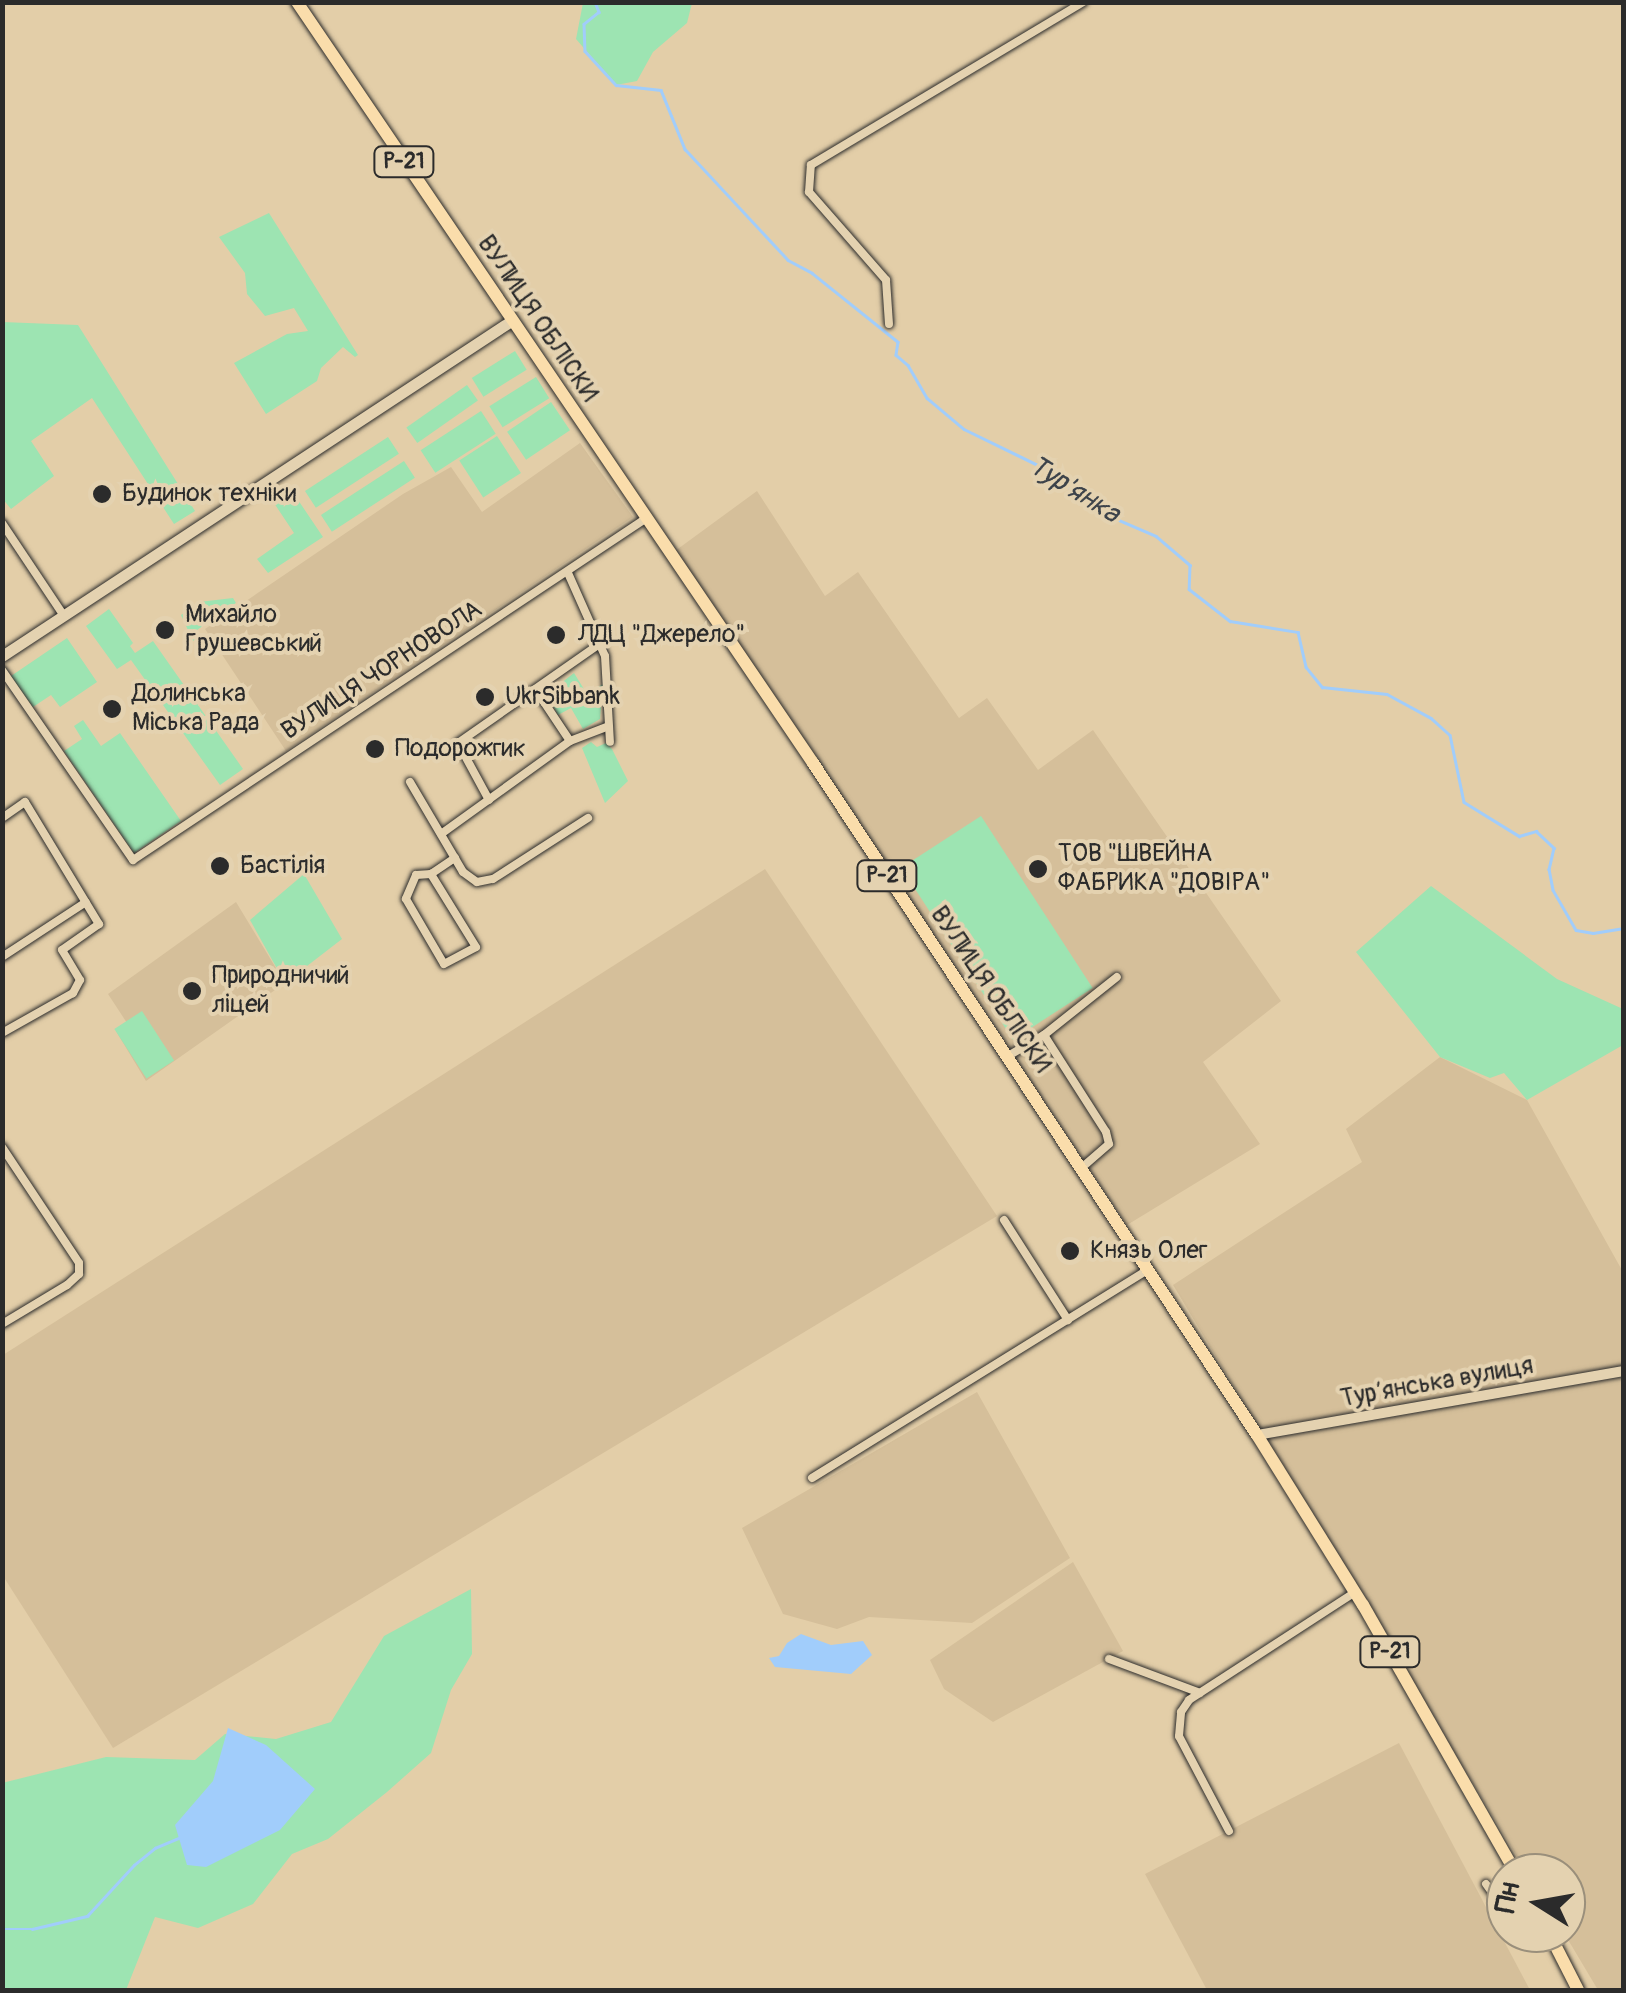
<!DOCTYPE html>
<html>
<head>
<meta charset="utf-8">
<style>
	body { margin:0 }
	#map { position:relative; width:1626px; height:1993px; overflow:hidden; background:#e3cea8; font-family:Pangolin,sans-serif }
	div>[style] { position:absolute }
	.built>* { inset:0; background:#d5bf9a }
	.green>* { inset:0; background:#9de4b2; transform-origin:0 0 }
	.water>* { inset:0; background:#a1cdfb }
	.stream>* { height:2.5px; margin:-1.25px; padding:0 1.25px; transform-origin:1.25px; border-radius:1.25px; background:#a1cdfb }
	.roads { filter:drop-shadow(0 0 2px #2b2b2b) drop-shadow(0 0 2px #2b2b2b) }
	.minor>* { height:8px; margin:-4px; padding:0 4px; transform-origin:4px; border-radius:4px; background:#e4d2b0 }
	.tertiary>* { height:10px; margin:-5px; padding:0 5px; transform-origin:5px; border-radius:5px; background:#e4d2b0 }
	.secondary>* { height:11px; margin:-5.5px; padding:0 5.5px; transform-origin:5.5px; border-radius:5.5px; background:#e4d2b0 }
	.primary>* { height:12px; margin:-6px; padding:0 6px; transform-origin:6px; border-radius:6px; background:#faddab }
	.dots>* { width:28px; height:28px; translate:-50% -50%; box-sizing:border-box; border:5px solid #e4d2b0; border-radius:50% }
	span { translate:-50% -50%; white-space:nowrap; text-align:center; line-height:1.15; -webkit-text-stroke:8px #e4d2b0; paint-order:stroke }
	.shield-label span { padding:2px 8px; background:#e4d2b0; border:2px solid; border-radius:8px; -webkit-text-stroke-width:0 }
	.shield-label { font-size:22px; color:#2b2b2b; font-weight:700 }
	.street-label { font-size:25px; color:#2b2b2b }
	.poi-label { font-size:25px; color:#2b2b2b }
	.left { translate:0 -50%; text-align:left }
	.water-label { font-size:28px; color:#3d434a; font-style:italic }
	.frame { position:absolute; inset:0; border:5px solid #2b2b2b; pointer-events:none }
	.north { position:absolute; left:1486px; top:1853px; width:100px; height:100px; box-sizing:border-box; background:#e4d2b0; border:2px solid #9a8f7b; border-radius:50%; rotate:281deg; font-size:28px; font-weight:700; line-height:40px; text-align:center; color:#2b2b2b }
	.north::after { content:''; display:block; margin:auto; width:35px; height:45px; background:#2b2b2b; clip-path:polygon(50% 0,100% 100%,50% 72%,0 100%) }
</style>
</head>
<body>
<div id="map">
	<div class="built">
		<i style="clip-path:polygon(580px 443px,633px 517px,286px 751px,205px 629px,403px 494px,451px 467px,482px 512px)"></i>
		<i style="clip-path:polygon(757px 491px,825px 596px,858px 572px,959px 718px,987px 698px,1038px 770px,1093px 730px,1281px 1001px,1203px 1062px,1260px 1144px,1127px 1225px,675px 551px)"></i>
		<i style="clip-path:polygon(765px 869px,997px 1216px,113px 1748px,3px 1576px,3px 1355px)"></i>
		<i style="clip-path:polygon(236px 902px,285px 983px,146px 1081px,116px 1031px,127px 1023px,108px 994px)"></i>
		<i style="clip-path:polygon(1440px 1057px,1527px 1100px,1623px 1272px,1623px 1990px,1598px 1990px,1564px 1933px,1566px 1873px,1527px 1873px,1173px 1285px,1362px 1162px,1346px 1129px)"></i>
		<i style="clip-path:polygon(977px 1392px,1070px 1558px,972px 1623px,869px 1617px,837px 1629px,783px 1614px,742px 1528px)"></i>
		<i style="clip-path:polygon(1073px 1562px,1123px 1651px,993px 1722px,944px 1689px,930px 1660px)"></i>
		<i style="clip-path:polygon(1399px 1743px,1530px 1990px,1207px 1990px,1145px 1874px)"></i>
	</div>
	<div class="green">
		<i style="clip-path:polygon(583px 3px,583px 2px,692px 3px,687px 23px,653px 52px,637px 81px,616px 85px,576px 39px)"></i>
		<i style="clip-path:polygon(269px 213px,358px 355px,355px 357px,343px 347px,321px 368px,317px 381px,266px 414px,234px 363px,287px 334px,308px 331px,294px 308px,265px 316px,247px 294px,245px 273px,219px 237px)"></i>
		<i style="clip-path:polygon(2px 322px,78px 325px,195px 511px,174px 524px,92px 398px,31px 441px,54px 476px,11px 509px,2px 498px)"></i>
		<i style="left:515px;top:351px;width:22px;height:51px;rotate:58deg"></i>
		<i style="left:536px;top:377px;width:25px;height:55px;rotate:58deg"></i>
		<i style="left:467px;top:385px;width:19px;height:74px;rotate:55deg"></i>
		<i style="left:551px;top:402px;width:34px;height:53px;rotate:56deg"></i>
		<i style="left:481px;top:411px;width:27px;height:72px;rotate:57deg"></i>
		<i style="left:497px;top:436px;width:44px;height:45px;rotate:57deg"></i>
		<i style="left:388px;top:437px;width:20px;height:99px;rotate:57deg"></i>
		<i style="left:404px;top:461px;width:20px;height:99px;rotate:57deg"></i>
		<i style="clip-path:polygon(292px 491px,323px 537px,268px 573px,257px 559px,294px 533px,274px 503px)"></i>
		<i style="clip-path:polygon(233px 598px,236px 603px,197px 630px,200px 635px,193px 641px,181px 615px,199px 602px)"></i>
		<i style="clip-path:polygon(109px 609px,133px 643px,130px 646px,135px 653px,153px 641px,243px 769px,220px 785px,131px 660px,117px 669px,86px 626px)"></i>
		<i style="clip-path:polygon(67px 638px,97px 682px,60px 707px,51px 695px,33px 707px,11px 676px)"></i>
		<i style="clip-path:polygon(574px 673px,587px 694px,603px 684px,600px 719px,583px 729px,571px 708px,558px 715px,547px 694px)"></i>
		<i style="clip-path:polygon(83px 720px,101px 746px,120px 733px,181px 821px,134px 853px,64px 751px,82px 739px,74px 726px)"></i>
		<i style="clip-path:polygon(591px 742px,597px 747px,606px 743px,612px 749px,628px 781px,605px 803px,582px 748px)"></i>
		<i style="left:981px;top:816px;width:205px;height:95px;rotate:57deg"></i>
		<i style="clip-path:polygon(304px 874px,342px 939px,285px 983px,250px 920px)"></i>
		<i style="clip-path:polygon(1431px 886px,1557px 979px,1623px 1009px,1623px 1045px,1527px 1100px,1504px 1073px,1490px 1078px,1440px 1057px,1356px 952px)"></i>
		<i style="left:142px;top:1011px;width:59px;height:33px;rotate:57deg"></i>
		<i style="clip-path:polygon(471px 1589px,472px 1654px,451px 1690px,431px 1753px,387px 1792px,328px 1839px,292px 1854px,253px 1904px,198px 1928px,155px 1917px,126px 1990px,3px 1990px,2px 1783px,106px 1757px,195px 1760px,225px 1734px,276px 1739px,331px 1722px,384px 1636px)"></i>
	</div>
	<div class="water">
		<i style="clip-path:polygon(801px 1634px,831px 1645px,863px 1641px,872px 1655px,851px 1674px,775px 1667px,769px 1658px,779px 1656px,787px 1643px)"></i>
		<i style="clip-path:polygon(228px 1728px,266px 1745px,315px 1789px,280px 1830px,206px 1867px,187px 1865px,175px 1825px,213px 1781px)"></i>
	</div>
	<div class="stream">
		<i style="left:595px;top:2px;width:11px;rotate:68deg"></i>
		<i style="left:599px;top:12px;width:19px;rotate:141deg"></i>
		<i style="left:584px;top:24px;width:27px;rotate:88deg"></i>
		<i style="left:585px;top:51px;width:46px;rotate:47.6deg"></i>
		<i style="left:616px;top:85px;width:45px;rotate:6.3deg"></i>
		<i style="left:661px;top:90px;width:64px;rotate:67.9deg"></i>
		<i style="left:685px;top:149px;width:151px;rotate:47.1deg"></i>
		<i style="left:788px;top:260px;width:27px;rotate:28deg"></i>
		<i style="left:812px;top:273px;width:110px;rotate:38.7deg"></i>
		<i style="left:898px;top:342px;width:13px;rotate:99deg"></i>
		<i style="left:896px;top:355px;width:16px;rotate:40deg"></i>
		<i style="left:908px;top:365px;width:38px;rotate:60deg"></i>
		<i style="left:927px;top:398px;width:48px;rotate:40deg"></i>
		<i style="left:964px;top:429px;width:91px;rotate:26deg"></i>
		<i style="left:1046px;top:469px;width:69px;rotate:38.5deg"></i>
		<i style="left:1100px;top:512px;width:61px;rotate:23.2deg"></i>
		<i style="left:1156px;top:536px;width:45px;rotate:40.5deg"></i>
		<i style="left:1190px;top:565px;width:24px;rotate:92deg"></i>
		<i style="left:1189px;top:589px;width:52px;rotate:38deg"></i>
		<i style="left:1230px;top:621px;width:69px;rotate:9.2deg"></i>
		<i style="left:1298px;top:632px;width:36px;rotate:77deg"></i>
		<i style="left:1306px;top:667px;width:26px;rotate:51deg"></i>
		<i style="left:1322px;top:687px;width:65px;rotate:6.1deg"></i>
		<i style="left:1387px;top:694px;width:50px;rotate:28.6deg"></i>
		<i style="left:1431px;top:718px;width:25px;rotate:42deg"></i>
		<i style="left:1450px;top:735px;width:68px;rotate:78.2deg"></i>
		<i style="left:1464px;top:802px;width:65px;rotate:31.7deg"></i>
		<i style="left:1519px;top:836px;width:18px;rotate:-16deg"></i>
		<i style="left:1536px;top:831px;width:25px;rotate:43deg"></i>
		<i style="left:1554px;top:848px;width:22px;rotate:103deg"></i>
		<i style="left:1549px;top:869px;width:21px;rotate:79deg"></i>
		<i style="left:1553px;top:890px;width:46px;rotate:60.1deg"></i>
		<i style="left:1576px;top:930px;width:17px;rotate:10deg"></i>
		<i style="left:1593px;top:933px;width:31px;rotate:-9deg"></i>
		<i style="left:2px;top:1929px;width:30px"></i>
		<i style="left:32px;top:1929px;width:57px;rotate:-13.3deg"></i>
		<i style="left:87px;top:1916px;width:69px;rotate:-47.3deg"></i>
		<i style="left:134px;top:1865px;width:27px;rotate:-39deg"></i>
		<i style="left:155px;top:1848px;width:26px;rotate:-23deg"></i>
	</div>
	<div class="roads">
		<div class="minor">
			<i style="left:889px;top:324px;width:44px;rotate:-93.9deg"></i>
			<i style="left:886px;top:280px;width:117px;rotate:-131.2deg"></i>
			<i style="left:809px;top:192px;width:27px;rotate:-86deg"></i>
			<i style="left:811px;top:165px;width:317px;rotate:-30.9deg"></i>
			<i style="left:2px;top:523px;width:112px;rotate:56.3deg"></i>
			<i style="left:568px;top:573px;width:91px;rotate:66deg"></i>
			<i style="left:605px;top:656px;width:86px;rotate:86.7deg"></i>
			<i style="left:2px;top:670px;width:231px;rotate:55.4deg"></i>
			<i style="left:133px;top:860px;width:615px;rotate:-33.66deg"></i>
			<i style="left:570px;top:741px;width:39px;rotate:-21deg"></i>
			<i style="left:410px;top:782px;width:104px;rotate:59.5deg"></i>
			<i style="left:463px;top:872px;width:17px;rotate:36deg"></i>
			<i style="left:477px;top:882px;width:16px;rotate:-11deg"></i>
			<i style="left:493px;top:879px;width:113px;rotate:-32.7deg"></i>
			<i style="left:489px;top:800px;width:65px;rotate:-118.5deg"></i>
			<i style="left:458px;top:743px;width:174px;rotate:-35deg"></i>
			<i style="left:2px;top:818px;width:28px;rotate:-35deg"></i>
			<i style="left:25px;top:802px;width:143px;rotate:58.8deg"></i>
			<i style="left:99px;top:924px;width:45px;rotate:144.9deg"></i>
			<i style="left:62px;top:950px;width:35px;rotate:59deg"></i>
			<i style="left:80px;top:980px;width:15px;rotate:118deg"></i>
			<i style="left:73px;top:993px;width:81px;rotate:150.6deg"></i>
			<i style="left:441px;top:834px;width:159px;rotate:-35.8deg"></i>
			<i style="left:570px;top:741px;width:61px;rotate:-123.7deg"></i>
			<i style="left:431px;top:874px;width:15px;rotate:176deg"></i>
			<i style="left:416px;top:875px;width:26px;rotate:113deg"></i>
			<i style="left:406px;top:899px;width:75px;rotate:59.7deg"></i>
			<i style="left:444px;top:964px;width:36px;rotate:-28deg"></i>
			<i style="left:476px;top:947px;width:86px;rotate:-121.7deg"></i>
			<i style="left:431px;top:874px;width:29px;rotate:-34deg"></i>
			<i style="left:2px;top:957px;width:100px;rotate:-33.2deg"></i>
			<i style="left:1044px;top:1035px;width:115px;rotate:57.4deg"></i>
			<i style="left:1106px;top:1132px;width:12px;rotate:76deg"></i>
			<i style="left:1109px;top:1144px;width:37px;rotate:139deg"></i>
			<i style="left:1008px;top:1056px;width:42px;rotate:-30.3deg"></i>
			<i style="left:1044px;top:1035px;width:93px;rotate:-38.5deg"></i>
			<i style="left:2px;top:1147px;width:139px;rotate:56.4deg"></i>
			<i style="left:79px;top:1263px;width:11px;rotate:90deg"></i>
			<i style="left:79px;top:1274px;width:16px;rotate:137deg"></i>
			<i style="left:67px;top:1285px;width:76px;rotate:149deg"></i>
			<i style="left:1004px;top:1220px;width:119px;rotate:57.4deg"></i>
			<i style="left:812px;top:1478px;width:395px;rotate:-31.8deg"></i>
			<i style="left:1109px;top:1659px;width:97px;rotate:20.5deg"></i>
			<i style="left:1229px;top:1831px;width:107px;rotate:-117.8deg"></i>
			<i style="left:1179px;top:1736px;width:24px;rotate:-85deg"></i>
			<i style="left:1181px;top:1712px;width:14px;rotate:-56deg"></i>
			<i style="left:1189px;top:1700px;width:198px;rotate:-33deg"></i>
			<i style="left:1486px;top:1884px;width:26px;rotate:54deg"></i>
			<i style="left:1506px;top:1902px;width:6px;rotate:149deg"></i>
			<i style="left:1501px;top:1905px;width:10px;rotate:61deg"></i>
		</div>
		<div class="tertiary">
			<i style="left:1257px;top:1435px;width:373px;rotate:-9.9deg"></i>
		</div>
		<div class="secondary">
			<i style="left:2px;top:656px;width:609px;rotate:-33.35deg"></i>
		</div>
		<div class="primary">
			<i style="left:297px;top:2px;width:919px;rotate:55.86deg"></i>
			<i style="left:813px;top:763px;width:805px;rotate:56.55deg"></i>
			<i style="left:1257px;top:1435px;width:200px;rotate:58.1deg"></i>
			<i style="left:1363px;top:1605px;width:309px;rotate:60.3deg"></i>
			<i style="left:1549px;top:1933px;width:64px;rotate:63deg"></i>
		</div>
	</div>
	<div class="dots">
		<i style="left:102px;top:494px;background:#2b2b2b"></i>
		<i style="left:165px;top:630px;background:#2b2b2b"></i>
		<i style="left:556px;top:635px;background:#2b2b2b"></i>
		<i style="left:485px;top:697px;background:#2b2b2b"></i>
		<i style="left:112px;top:709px;background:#2b2b2b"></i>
		<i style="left:375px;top:749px;background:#2b2b2b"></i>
		<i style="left:220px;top:866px;background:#2b2b2b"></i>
		<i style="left:1038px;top:869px;background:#2b2b2b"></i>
		<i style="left:192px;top:991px;background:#2b2b2b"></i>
		<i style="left:1070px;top:1251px;background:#2b2b2b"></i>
	</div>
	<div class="shield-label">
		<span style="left:404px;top:162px">Р-21</span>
		<span style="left:887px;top:876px">Р-21</span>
		<span style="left:1390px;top:1652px">Р-21</span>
	</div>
	<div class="street-label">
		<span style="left:537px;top:319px;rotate:56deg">ВУЛИЦЯ ОБЛІСКИ</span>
		<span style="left:382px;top:671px;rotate:-33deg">ВУЛИЦЯ ЧОРНОВОЛА</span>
		<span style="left:990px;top:990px;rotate:56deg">ВУЛИЦЯ ОБЛІСКИ</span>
		<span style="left:1437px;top:1383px;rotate:-10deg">Турʼянська вулиця</span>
	</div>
	<div class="poi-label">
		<span class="left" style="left:122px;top:494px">Будинок техніки</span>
		<span class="left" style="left:185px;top:630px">Михайло<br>Грушевський</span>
		<span class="left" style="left:578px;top:635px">ЛДЦ "Джерело"</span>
		<span class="left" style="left:132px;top:709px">Долинська<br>Міська Рада</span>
		<span class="left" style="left:505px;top:697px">UkrSibbank</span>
		<span class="left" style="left:395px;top:749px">Подорожгик</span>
		<span class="left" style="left:1058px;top:869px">ТОВ "ШВЕЙНА<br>ФАБРИКА "ДОВІРА"</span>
		<span class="left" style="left:240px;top:866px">Бастілія</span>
		<span class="left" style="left:212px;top:991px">Природничий<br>ліцей</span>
		<span class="left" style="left:1090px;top:1251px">Князь Олег</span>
	</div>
	<div class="water-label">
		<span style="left:1074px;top:490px;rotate:32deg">Тур'янка</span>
	</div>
	<div class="frame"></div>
	<div class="north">Пн</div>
</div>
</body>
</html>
